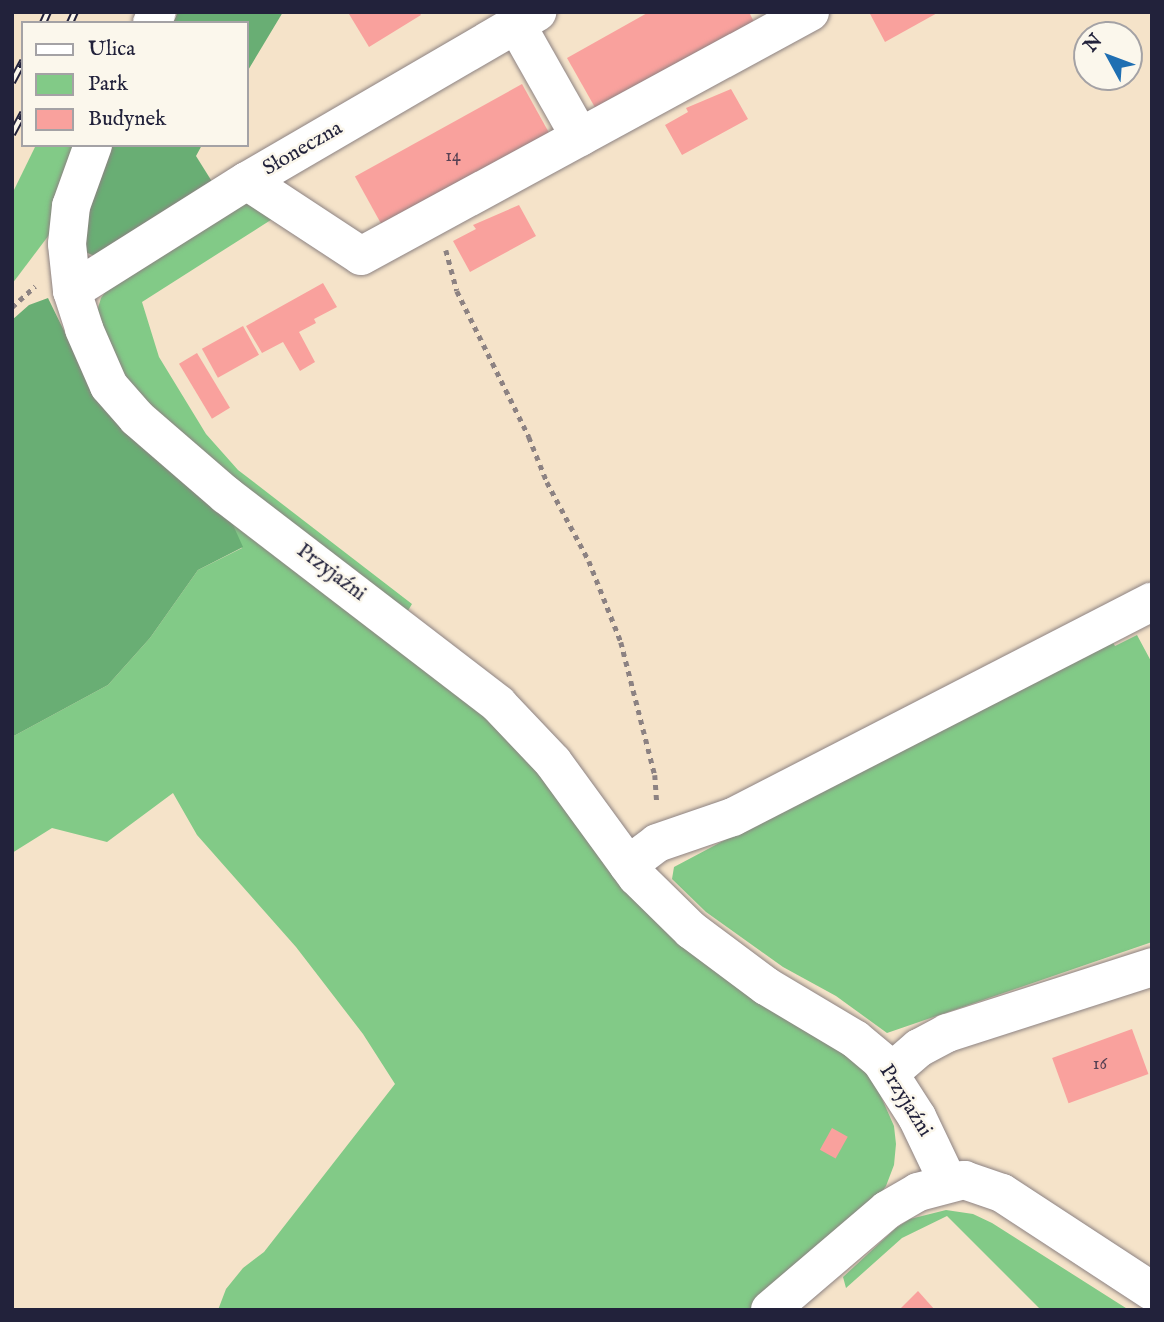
<!DOCTYPE html>
<html>
<head>
<meta charset="utf-8">
<style>
	body { margin:0 }
	#map { position:relative; width:1164px; height:1322px; overflow:hidden; background:#f5e3c9; font-family:"IM FELL English",serif }
	div>[style] { position:absolute }
	.green>* { inset:0; background:#82ca87 }
	.forest>* { inset:0; background:#69ae74 }
	.building>* { inset:0; background:#f9a19d; transform-origin:0 0 }
	.path>* { height:4.5px; margin-top:-2.25px; transform-origin:0; background:repeating-linear-gradient(90deg,#8c8282 0 5px,transparent 0 10px) }
	.roads { filter:drop-shadow(0 0 2px #8c8282) drop-shadow(0 0 2px #8c8282) }
	.minor>* { height:38px; margin:-19px; padding:0 19px; transform-origin:19px; border-radius:19px; background:#fff }
	.rail>* { height:8px; margin-top:-4px; transform-origin:0; background:repeating-linear-gradient(90deg,#fbf7ec 0 16px,#22223b 0 32px); box-sizing:border-box; border-block:2px solid #22223b }
	span { translate:-50% -50%; white-space:nowrap; text-align:center; line-height:1.15; -webkit-text-stroke:5px #fbf7ec; paint-order:stroke }
	.number-label { font-size:18px; color:#584254 }
	.number-label span { -webkit-text-stroke-width:0 }
	.street-label { font-size:21px; color:#22223b }
	.frame { position:absolute; inset:0; border:14px solid #22223b; pointer-events:none }
	.legend { position:absolute; left:21px; top:21px; width:228px; height:126px; box-sizing:border-box; background:#fbf7ec; border:2px solid #a4a2a5; margin:0; padding:9px 12px; list-style:none; font-size:21px; color:#22223b }
	.legend li { display:flex; align-items:center; gap:14px; height:35px }
	.legend b { width:35px; border:2px solid #a4a2a5 }
	.north { position:absolute; left:1073px; top:21px; width:70px; height:70px; box-sizing:border-box; background:#fbf7ec; border:2px solid #a4a2a5; border-radius:50%; rotate:311deg; font-size:19px; font-weight:700; line-height:28px; text-align:center; color:#22223b }
	.north::after { content:''; display:block; margin:auto; width:24px; height:32px; background:#1f6fb2; clip-path:polygon(50% 0,100% 100%,50% 72%,0 100%) }
</style>
</head>
<body>
<div id="map">
	<div class="green">
		<i style="clip-path:polygon(36px 145px,78px 145px,49px 235px,12px 284px,12px 194px)"></i>
		<i style="clip-path:polygon(244px 197px,277px 216px,142px 302px,159px 357px,206px 434px,238px 470px,412px 604px,406px 614px,229px 478px,129px 391px,95px 318px,101px 298px,110px 285px)"></i>
		<i style="clip-path:polygon(229px 516px,463px 691px,826px 1040px,861px 1068px,875px 1083px,894px 1126px,896px 1144px,894px 1165px,886px 1186px,874px 1203px,749px 1310px,218px 1310px,226px 1289px,243px 1268px,264px 1252px,395px 1084px,363px 1034px,296px 947px,197px 835px,173px 793px,107px 842px,52px 828px,12px 853px,12px 737px,108px 685px,150px 638px,198px 570px,242px 548px)"></i>
		<i style="clip-path:polygon(1137px 635px,1152px 663px,1152px 942px,887px 1033px,836px 996px,783px 967px,706px 912px,672px 879px,674px 867px,883px 756px,1110px 638px,1115px 646px)"></i>
		<i style="clip-path:polygon(946px 1210px,973px 1214px,992px 1223px,1129px 1310px,1041px 1310px,947px 1216px,902px 1238px,846px 1288px,843px 1277px,896px 1228px,910px 1219px)"></i>
	</div>
	<div class="forest">
		<i style="clip-path:polygon(178px 12px,283px 12px,247px 72px,247px 23px,173px 23px)"></i>
		<i style="clip-path:polygon(113px 145px,202px 145px,196px 156px,216px 188px,101px 259px,81px 250px,97px 179px)"></i>
		<i style="clip-path:polygon(48px 298px,71px 345px,229px 516px,243px 547px,198px 570px,150px 638px,108px 685px,12px 737px,12px 320px,29px 305px)"></i>
	</div>
	<div class="building">
		<i style="clip-path:polygon(353px 12px,419px 12px,421px 15px,369px 47px,349px 14px)"></i>
		<i style="clip-path:polygon(649px 12px,749px 12px,754px 22px,597px 111px,567px 58px)"></i>
		<i style="clip-path:polygon(869px 12px,939px 12px,885px 42px)"></i>
		<i style="left:522px;top:84px;width:60px;height:191px;rotate:61deg"></i>
		<i style="clip-path:polygon(731px 89px,748px 119px,682px 155px,665px 125px,688px 112px,686px 108px)"></i>
		<i style="clip-path:polygon(519px 205px,536px 236px,470px 272px,453px 241px,476px 229px,473px 225px)"></i>
		<i style="clip-path:polygon(323px 283px,337px 307px,314px 319px,316px 323px,299px 332px,315px 362px,300px 371px,283px 342px,262px 353px,246px 326px)"></i>
		<i style="left:243px;top:326px;width:33px;height:47px;rotate:61deg"></i>
		<i style="left:197px;top:353px;width:64px;height:21px;rotate:59deg"></i>
		<i style="left:1132px;top:1029px;width:48px;height:85px;rotate:70deg"></i>
		<i style="left:832px;top:1128px;width:18px;height:25px;rotate:29deg"></i>
		<i style="clip-path:polygon(918px 1291px,935px 1310px,899px 1310px)"></i>
	</div>
	<div class="path">
		<i style="left:446px;top:250px;width:42px;rotate:75deg"></i>
		<i style="left:457px;top:291px;width:163px;rotate:63.7deg"></i>
		<i style="left:529px;top:437px;width:48px;rotate:68.2deg"></i>
		<i style="left:547px;top:482px;width:89px;rotate:62deg"></i>
		<i style="left:589px;top:561px;width:87px;rotate:68.4deg"></i>
		<i style="left:621px;top:642px;width:137px;rotate:75.7deg"></i>
		<i style="left:655px;top:775px;width:29px;rotate:86deg"></i>
		<i style="left:12px;top:307px;width:31px;rotate:-42deg"></i>
	</div>
	<div class="roads">
		<div class="minor">
			<i style="left:152px;top:23px;width:12px;rotate:-66deg"></i>
			<i style="left:516px;top:24px;width:130px;rotate:60.5deg"></i>
			<i style="left:93px;top:145px;width:65px;rotate:109.8deg"></i>
			<i style="left:71px;top:206px;width:38px;rotate:96deg"></i>
			<i style="left:67px;top:244px;width:47px;rotate:83.9deg"></i>
			<i style="left:72px;top:291px;width:40px;rotate:72deg"></i>
			<i style="left:84px;top:329px;width:62px;rotate:66.3deg"></i>
			<i style="left:109px;top:386px;width:43px;rotate:48.8deg"></i>
			<i style="left:137px;top:418px;width:118px;rotate:40.9deg"></i>
			<i style="left:226px;top:495px;width:343px;rotate:37.5deg"></i>
			<i style="left:498px;top:704px;width:80px;rotate:46.5deg"></i>
			<i style="left:553px;top:762px;width:142px;rotate:53.9deg"></i>
			<i style="left:637px;top:877px;width:76px;rotate:44.5deg"></i>
			<i style="left:691px;top:930px;width:94px;rotate:36.7deg"></i>
			<i style="left:766px;top:986px;width:104px;rotate:30.8deg"></i>
			<i style="left:855px;top:1039px;width:34px;rotate:40deg"></i>
			<i style="left:881px;top:1061px;width:67px;rotate:57.3deg"></i>
			<i style="left:917px;top:1117px;width:72px;rotate:64.5deg"></i>
			<i style="left:247px;top:181px;width:136px;rotate:33.3deg"></i>
			<i style="left:361px;top:256px;width:511px;rotate:-28.52deg"></i>
			<i style="left:72px;top:291px;width:207px;rotate:-32.2deg"></i>
			<i style="left:247px;top:181px;width:336px;rotate:-30.2deg"></i>
			<i style="left:628px;top:865px;width:36px;rotate:-37deg"></i>
			<i style="left:657px;top:843px;width:80px;rotate:-18.9deg"></i>
			<i style="left:733px;top:817px;width:471px;rotate:-27.2deg"></i>
			<i style="left:890px;top:1073px;width:38px;rotate:-41deg"></i>
			<i style="left:919px;top:1048px;width:32px;rotate:-28deg"></i>
			<i style="left:947px;top:1033px;width:215px;rotate:-17.8deg"></i>
			<i style="left:770px;top:1310px;width:154px;rotate:-40.5deg"></i>
			<i style="left:887px;top:1210px;width:36px;rotate:-30deg"></i>
			<i style="left:918px;top:1192px;width:48px;rotate:-14.6deg"></i>
			<i style="left:964px;top:1180px;width:40px;rotate:18.9deg"></i>
			<i style="left:1002px;top:1193px;width:179px;rotate:33.2deg"></i>
		</div>
	</div>
	<div class="rail">
		<i style="left:43px;top:23px;width:12px;rotate:-66deg"></i>
		<i style="left:70px;top:23px;width:12px;rotate:-66deg"></i>
		<i style="left:12px;top:82px;width:24px;rotate:-62deg"></i>
		<i style="left:12px;top:134px;width:24px;rotate:-62deg"></i>
	</div>
	<div class="number-label">
		<span style="left:453px;top:157px">14</span>
		<span style="left:1100px;top:1065px">16</span>
	</div>
	<div class="street-label">
		<span style="left:303px;top:149px;rotate:-30deg">Słoneczna</span>
		<span style="left:331px;top:573px;rotate:37deg">Przyjaźni</span>
		<span style="left:905px;top:1101px;rotate:58deg">Przyjaźni</span>
	</div>
	<div class="frame"></div>
	<ul class="legend">
	<li><b style="height:9px;background:#fff"></b>Ulica</li>
	<li><b style="height:19px;background:#82ca87"></b>Park</li>
	<li><b style="height:19px;background:#f9a19d"></b>Budynek</li>
	</ul>
	<div class="north">N</div>
</div>
</body>
</html>
